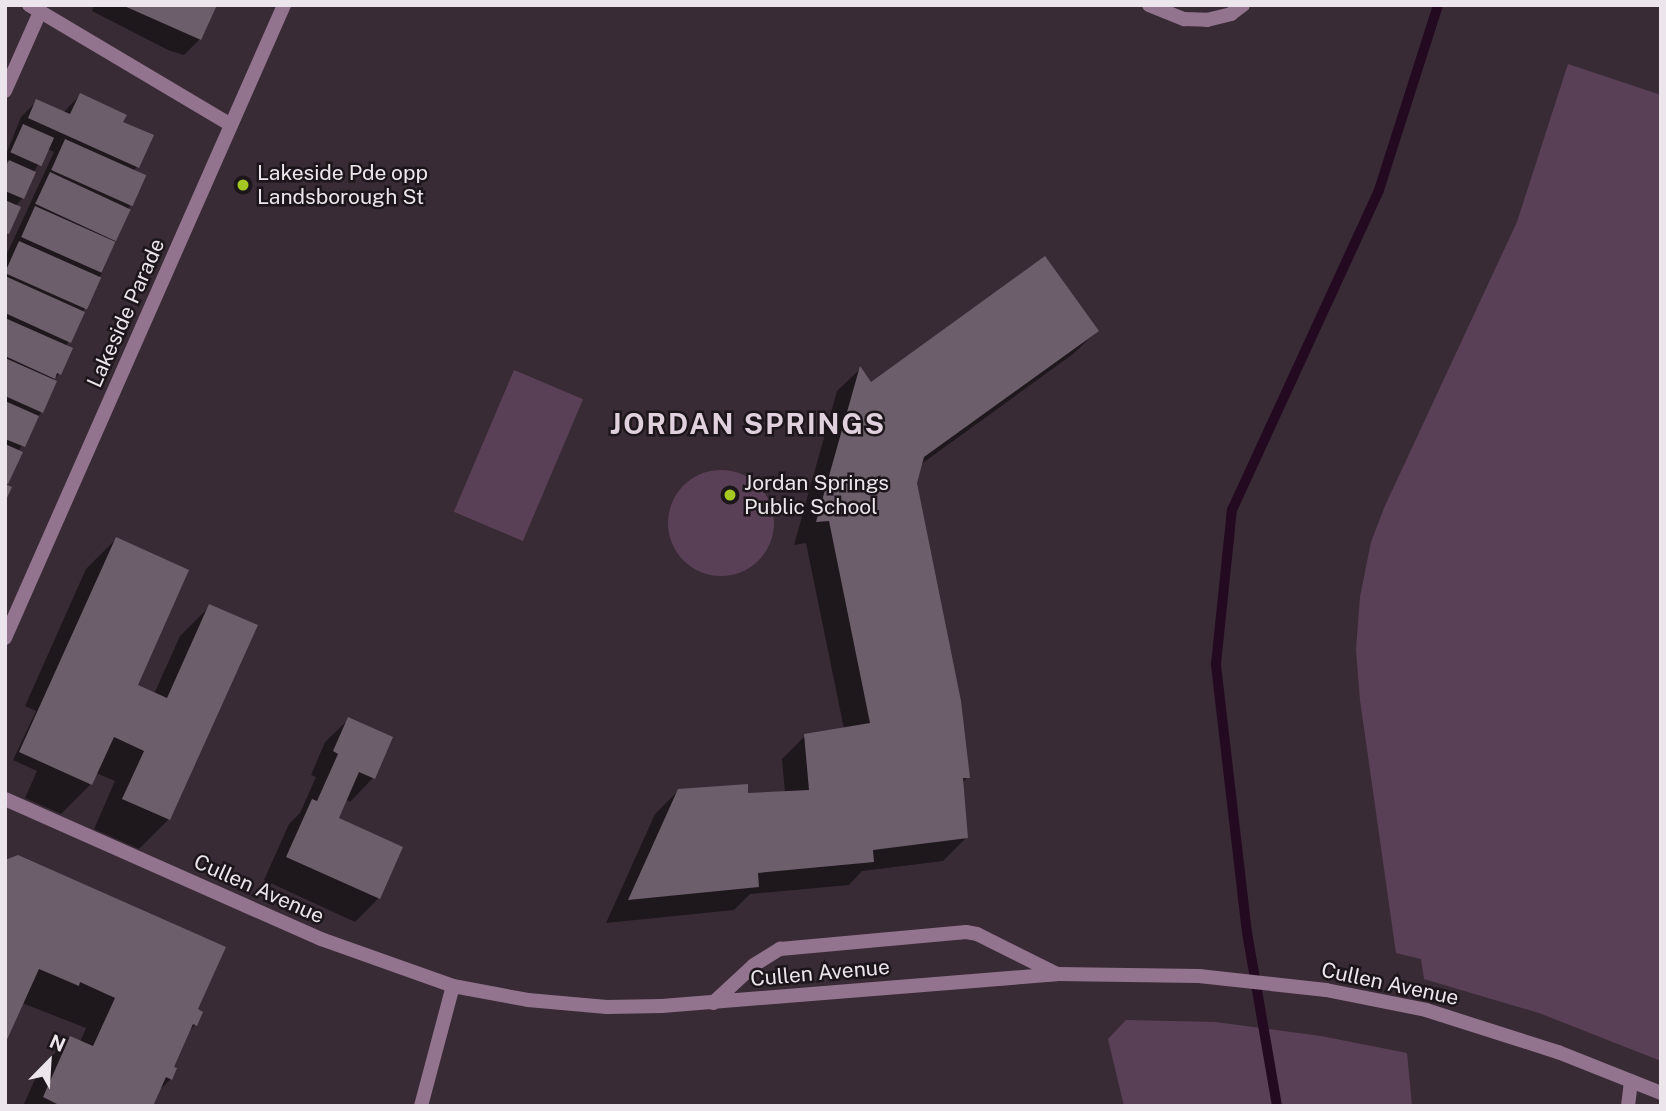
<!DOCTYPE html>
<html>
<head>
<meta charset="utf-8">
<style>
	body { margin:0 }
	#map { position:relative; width:1666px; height:1111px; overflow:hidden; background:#392b36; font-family:"Public Sans",sans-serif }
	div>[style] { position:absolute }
	.green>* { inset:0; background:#5a4056; transform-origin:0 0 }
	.round { border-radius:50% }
	.shadow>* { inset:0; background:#0007 }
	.stream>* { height:10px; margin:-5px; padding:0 5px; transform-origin:5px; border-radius:5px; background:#240a21 }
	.building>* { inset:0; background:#6d5e6b; transform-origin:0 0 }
	.service>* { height:14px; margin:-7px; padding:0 7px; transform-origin:7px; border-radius:7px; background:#93748e }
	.minor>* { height:14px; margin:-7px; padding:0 7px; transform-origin:7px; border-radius:7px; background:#93748e }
	.tertiary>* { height:14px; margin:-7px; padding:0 7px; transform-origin:7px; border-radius:7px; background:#93748e }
	.dots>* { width:19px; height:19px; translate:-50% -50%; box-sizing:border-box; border:4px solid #1c161b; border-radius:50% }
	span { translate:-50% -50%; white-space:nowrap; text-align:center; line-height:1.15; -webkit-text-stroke:5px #1c161b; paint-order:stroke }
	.poi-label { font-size:21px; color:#ede5ec }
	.left { translate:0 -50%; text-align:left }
	.street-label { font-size:21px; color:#ede5ec }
	.district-label { font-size:28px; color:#e1d0de; font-weight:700; letter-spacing:2px }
	.frame { position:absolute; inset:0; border:7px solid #ede5ec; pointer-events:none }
	.north { position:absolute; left:14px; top:1027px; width:70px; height:70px; -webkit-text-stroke:5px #1c161b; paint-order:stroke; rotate:24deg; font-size:19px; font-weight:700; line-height:28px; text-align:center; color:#ede5ec }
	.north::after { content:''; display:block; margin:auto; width:24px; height:32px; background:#ede5ec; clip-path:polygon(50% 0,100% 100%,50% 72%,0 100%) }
</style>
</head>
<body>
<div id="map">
	<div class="green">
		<i style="clip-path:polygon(1568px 64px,1661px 95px,1661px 1061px,1539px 1013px,1424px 979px,1421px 959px,1396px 953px,1360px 700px,1356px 650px,1360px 597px,1371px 542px,1384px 508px,1517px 222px)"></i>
		<i style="left:514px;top:370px;width:75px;height:154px;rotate:23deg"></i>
		<i class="round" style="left:668px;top:470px;width:106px;height:106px"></i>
		<i style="clip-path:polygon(1126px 1020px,1215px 1022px,1321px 1036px,1407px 1053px,1412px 1106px,1124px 1106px,1108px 1039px)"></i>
	</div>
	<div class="shadow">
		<i style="clip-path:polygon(94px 5px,215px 5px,200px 39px,184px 55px,168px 50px,92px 11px)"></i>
		<i style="clip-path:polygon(80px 95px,121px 122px,137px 167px,133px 171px,130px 205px,102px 273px,66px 346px,59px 374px,52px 381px,41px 412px,18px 452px,5px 484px,5px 258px,54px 152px,48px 149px,33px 173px,23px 198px,15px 206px,5px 235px,5px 166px,9px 162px,5px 157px,21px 117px,37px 101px,63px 113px)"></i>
		<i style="clip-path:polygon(1097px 331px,1073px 354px,920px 465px,915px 483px,968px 777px,961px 784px,966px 838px,943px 861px,862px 871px,849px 885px,750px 894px,734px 910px,606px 923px,655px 814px,679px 790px,747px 794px,785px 793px,782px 759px,805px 736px,844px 729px,806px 543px,794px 545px,837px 391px,860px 369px,871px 384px)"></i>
		<i style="clip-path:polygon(116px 539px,136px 686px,154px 694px,180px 636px,210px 606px,169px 819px,139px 849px,94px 829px,115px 781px,96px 773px,91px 784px,61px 814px,25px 798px,37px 771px,13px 760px,36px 711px,25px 706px,86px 569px)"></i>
		<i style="clip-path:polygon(349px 719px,391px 738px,373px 778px,350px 802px,345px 799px,336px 819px,379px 898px,355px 922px,264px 880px,289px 824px,300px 813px,316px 777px,311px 775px,325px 742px)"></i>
		<i style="clip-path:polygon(5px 862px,196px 1010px,195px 1025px,187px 1033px,172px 1068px,171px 1079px,157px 1092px,151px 1106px,23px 1106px,40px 1068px,70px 1038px,80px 1042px,86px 1028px,22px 1003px)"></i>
	</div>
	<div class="stream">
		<i style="left:1277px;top:1106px;width:176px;rotate:-99.8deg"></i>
		<i style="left:1247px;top:933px;width:271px;rotate:-96.6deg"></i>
		<i style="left:1216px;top:664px;width:155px;rotate:-84.1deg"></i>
		<i style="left:1232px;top:510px;width:352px;rotate:-65.3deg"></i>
		<i style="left:1379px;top:190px;width:194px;rotate:-72.3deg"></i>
	</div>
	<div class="building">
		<i style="clip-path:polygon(122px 5px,217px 5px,201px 40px)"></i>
		<i style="clip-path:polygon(80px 93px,127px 115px,123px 122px,154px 135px,139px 168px,28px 118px,36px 99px,70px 114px)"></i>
		<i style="left:23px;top:124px;width:34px;height:31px;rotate:24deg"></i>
		<i style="left:65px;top:139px;width:89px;height:34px;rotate:24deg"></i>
		<i style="clip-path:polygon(9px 160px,36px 172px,24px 199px,5px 191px,5px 168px)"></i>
		<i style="left:50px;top:172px;width:89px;height:35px;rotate:25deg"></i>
		<i style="clip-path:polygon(5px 200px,21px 207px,9px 234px,5px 233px)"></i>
		<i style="left:35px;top:206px;width:88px;height:34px;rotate:24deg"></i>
		<i style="left:19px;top:241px;width:90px;height:35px;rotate:24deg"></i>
		<i style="clip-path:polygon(1045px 256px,1099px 331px,924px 457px,917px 483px,961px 701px,970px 778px,963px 778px,968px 838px,873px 850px,874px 862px,758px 873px,759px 887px,628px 900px,678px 789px,748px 784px,748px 793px,809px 790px,804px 734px,870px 723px,829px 521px,816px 522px,860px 366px,871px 382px)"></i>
		<i style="clip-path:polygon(5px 276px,85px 312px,71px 343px,5px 313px)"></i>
		<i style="clip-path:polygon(5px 318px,73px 348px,61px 375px,57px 373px,55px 379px,5px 356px)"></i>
		<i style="clip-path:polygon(5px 358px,57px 381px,43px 413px,5px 396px)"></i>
		<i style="clip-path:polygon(5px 401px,39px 416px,25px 447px,5px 439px)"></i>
		<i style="clip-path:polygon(5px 444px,23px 452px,8px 484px,5px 483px)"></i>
		<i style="clip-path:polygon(5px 484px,12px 487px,5px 502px)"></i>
		<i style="clip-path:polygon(116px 537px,189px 570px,138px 685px,167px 698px,209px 604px,258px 625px,170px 820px,122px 799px,144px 751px,114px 737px,92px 785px,19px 752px)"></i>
		<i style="clip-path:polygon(348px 717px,393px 737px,375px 779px,359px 772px,339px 818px,403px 847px,380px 899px,286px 857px,312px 799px,317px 801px,338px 754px,333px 751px)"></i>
		<i style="clip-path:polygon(18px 855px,226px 947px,198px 1009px,203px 1012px,197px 1026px,193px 1024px,174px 1067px,177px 1068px,172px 1080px,166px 1077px,153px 1106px,61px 1106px,43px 1097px,70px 1036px,93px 1046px,115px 998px,80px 982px,79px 986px,39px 969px,5px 1044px,5px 860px)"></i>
	</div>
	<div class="service">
		<i style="left:713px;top:1003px;width:56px;rotate:-42.8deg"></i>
		<i style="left:754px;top:965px;width:31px;rotate:-32deg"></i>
		<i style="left:780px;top:949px;width:187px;rotate:-5.2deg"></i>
		<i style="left:966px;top:932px;width:11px;rotate:10deg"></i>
		<i style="left:977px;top:934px;width:89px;rotate:26.6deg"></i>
		<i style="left:1628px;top:1106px;width:25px;rotate:-83deg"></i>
	</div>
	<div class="minor">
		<i style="left:29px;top:5px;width:235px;rotate:30.7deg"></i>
		<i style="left:1149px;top:5px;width:38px;rotate:22deg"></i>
		<i style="left:1184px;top:19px;width:23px;rotate:2deg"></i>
		<i style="left:1207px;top:20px;width:25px;rotate:-14deg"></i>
		<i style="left:1231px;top:14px;width:15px;rotate:-37deg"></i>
		<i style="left:5px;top:91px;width:86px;rotate:-66.1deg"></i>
		<i style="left:421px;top:1106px;width:124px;rotate:-75.1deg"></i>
	</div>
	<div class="tertiary">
		<i style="left:5px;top:638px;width:692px;rotate:-66.21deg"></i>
		<i style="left:5px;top:799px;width:346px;rotate:23.9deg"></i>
		<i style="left:321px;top:939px;width:140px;rotate:19.6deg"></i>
		<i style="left:453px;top:986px;width:76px;rotate:10.6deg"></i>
		<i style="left:528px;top:1000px;width:79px;rotate:5.1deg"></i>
		<i style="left:607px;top:1007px;width:55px;rotate:-1deg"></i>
		<i style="left:662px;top:1006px;width:396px;rotate:-4.6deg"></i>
		<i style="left:1057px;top:974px;width:142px;rotate:0.8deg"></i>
		<i style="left:1199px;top:976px;width:128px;rotate:6.3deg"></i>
		<i style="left:1326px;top:990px;width:102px;rotate:11.3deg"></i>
		<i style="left:1426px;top:1010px;width:139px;rotate:17.7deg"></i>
		<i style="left:1558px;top:1052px;width:111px;rotate:21.7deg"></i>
	</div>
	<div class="dots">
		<i style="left:243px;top:185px;background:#a5c822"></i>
		<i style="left:730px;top:495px;background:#a5c822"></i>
	</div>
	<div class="poi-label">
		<span class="left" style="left:257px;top:185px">Lakeside Pde opp<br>Landsborough St</span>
		<span class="left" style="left:744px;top:495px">Jordan Springs<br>Public School</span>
	</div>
	<div class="street-label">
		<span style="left:126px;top:313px;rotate:-66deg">Lakeside Parade</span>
		<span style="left:259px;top:889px;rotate:24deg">Cullen Avenue</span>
		<span style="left:820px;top:973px;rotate:-5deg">Cullen Avenue</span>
		<span style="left:1390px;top:984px;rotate:12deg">Cullen Avenue</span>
	</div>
	<div class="district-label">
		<span style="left:748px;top:424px">JORDAN SPRINGS</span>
	</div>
	<div class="frame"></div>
	<div class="north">N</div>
</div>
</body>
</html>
